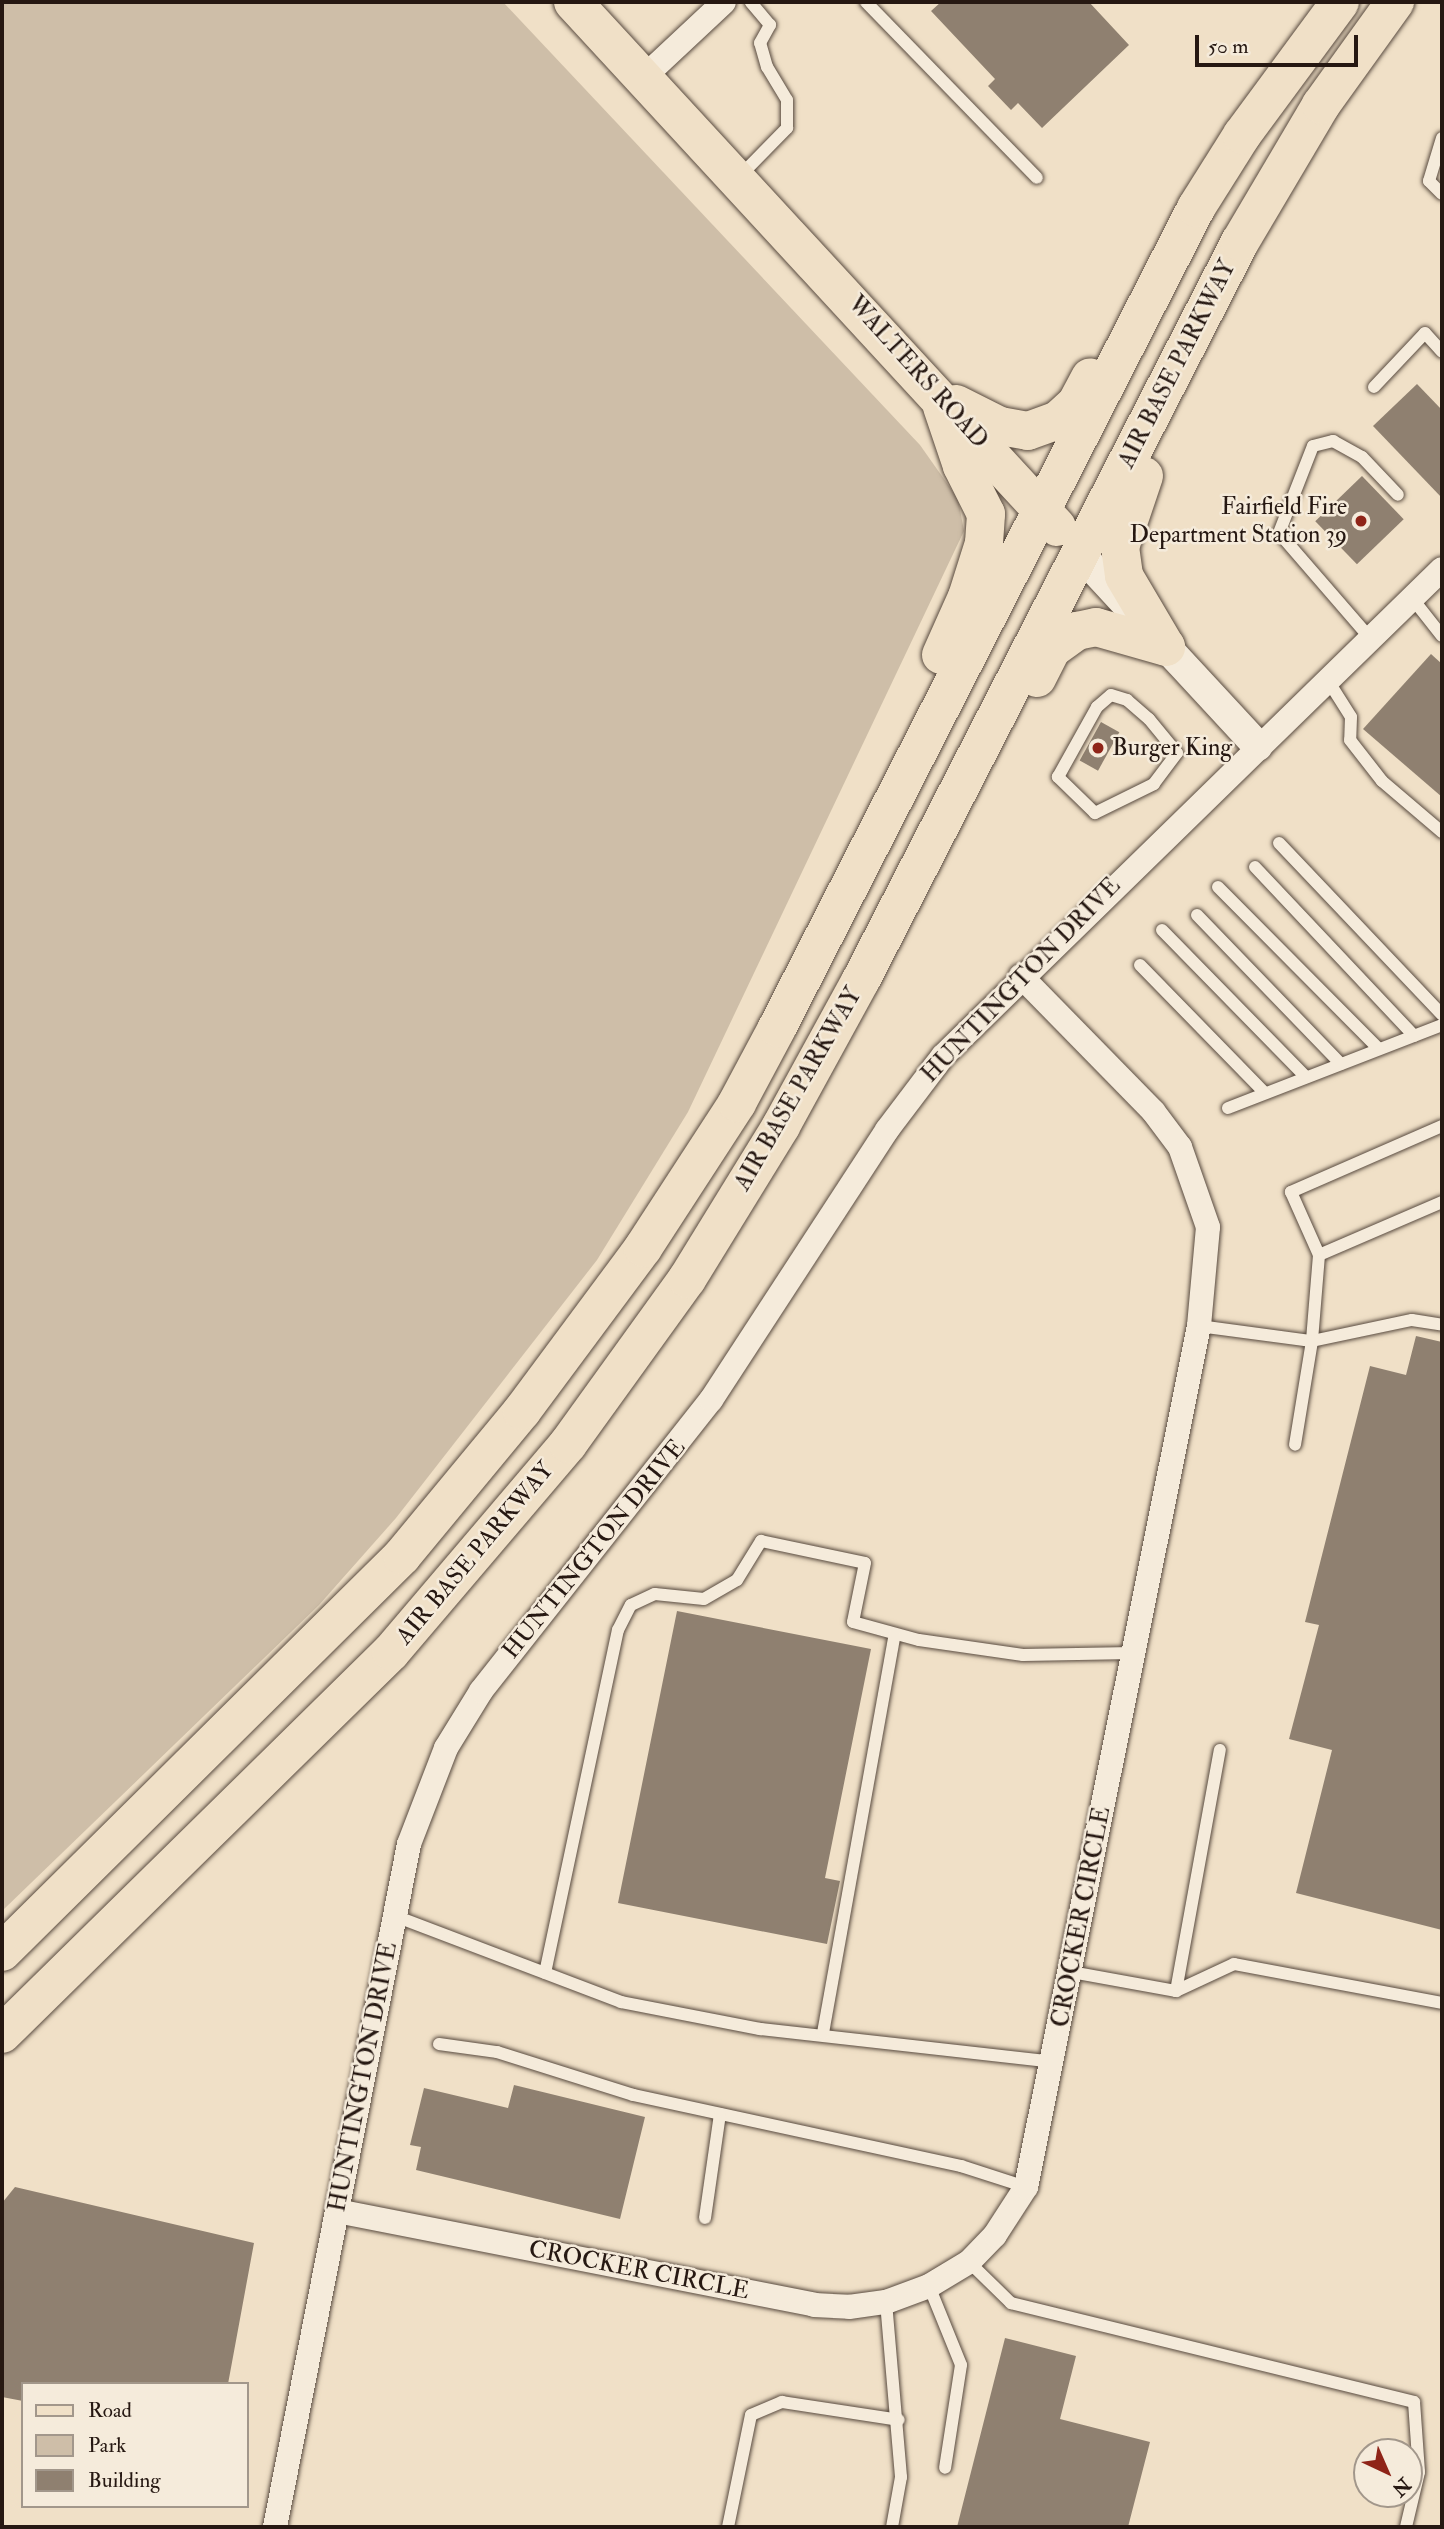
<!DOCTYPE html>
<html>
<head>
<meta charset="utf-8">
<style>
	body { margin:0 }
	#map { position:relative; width:1444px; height:2529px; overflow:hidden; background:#f0e0c7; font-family:"IM FELL Double Pica",serif }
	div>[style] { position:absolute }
	.green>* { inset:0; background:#cebea8 }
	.building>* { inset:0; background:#8f8070; transform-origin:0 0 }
	.roads { filter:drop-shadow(0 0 2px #584a3f) drop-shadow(0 0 2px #584a3f) }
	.service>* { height:12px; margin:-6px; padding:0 6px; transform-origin:6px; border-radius:6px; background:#f5ebdb }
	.minor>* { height:24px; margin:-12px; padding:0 12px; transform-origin:12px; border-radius:12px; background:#f5ebdb }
	.tertiary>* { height:30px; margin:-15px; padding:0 15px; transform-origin:15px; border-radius:15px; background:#f5ebdb }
	.primary>* { height:38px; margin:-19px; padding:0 19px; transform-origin:19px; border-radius:19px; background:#f0e0c7 }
	.dots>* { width:19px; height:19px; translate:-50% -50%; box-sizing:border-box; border:4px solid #f5ebdb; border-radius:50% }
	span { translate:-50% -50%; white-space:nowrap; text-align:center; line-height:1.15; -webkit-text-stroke:5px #f5ebdb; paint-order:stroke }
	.street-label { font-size:24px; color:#261812 }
	.poi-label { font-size:24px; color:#261812 }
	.right { translate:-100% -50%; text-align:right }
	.left { translate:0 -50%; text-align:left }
	.frame { position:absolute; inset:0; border:4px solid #261812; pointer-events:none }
	.legend { position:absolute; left:21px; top:2382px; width:228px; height:126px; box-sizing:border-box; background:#f5ebdb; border:2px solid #a2978b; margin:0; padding:9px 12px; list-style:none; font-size:21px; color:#261812 }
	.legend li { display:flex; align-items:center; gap:14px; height:35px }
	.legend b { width:35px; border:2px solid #a2978b }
	.north { position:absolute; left:1353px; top:2438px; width:70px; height:70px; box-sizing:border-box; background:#f5ebdb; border:2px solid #a2978b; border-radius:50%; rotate:136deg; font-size:19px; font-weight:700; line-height:28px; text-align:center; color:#261812 }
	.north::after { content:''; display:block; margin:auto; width:24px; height:32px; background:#8f2418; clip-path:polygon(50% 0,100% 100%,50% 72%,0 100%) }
	.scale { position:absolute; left:1195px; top:35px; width:163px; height:32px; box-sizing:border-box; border:4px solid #261812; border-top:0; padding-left:9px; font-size:21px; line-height:24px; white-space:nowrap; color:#261812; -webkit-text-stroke:5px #f5ebdb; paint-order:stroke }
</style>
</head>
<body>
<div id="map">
	<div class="green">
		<i style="clip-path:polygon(2px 2px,503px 2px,920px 445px,958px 499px,964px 531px,688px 1112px,597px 1260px,396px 1518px,319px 1605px,2px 1911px)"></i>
	</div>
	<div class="building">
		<i style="clip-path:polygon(941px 2px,1089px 2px,1129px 45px,1042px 128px,1018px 103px,1011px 110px,988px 86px,995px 79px,931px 11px)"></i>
		<i style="clip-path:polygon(1417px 384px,1442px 410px,1442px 498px,1373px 426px)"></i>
		<i style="left:1362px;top:476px;width:60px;height:65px;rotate:46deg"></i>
		<i style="clip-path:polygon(1431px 654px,1442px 664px,1442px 797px,1363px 729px)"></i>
		<i style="left:1101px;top:722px;width:21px;height:44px;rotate:29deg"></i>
		<i style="clip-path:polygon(1416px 1336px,1442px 1342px,1442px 1930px,1296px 1893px,1332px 1750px,1289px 1739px,1319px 1625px,1305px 1622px,1370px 1366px,1406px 1375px)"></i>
		<i style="clip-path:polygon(677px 1611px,871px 1649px,825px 1878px,840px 1881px,827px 1944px,618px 1903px)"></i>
		<i style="clip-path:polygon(514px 2085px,645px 2117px,620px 2219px,416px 2170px,421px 2147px,410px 2145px,424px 2088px,508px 2108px)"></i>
		<i style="clip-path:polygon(15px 2187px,254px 2243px,228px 2384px,23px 2384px,23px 2401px,2px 2397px,2px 2203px)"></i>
		<i style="clip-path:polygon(1005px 2338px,1076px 2356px,1060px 2419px,1150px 2442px,1128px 2527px,957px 2527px)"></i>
	</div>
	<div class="roads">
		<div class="service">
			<i style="left:866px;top:2px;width:245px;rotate:45.8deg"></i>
			<i style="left:1442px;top:138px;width:45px;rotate:106.8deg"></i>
			<i style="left:1429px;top:181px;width:18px;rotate:45deg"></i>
			<i style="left:739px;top:177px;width:69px;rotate:-45.6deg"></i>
			<i style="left:787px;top:128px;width:28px;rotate:-90deg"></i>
			<i style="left:787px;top:100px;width:39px;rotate:-121deg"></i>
			<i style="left:767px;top:67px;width:25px;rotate:-106deg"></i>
			<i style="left:760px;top:43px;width:21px;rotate:-61deg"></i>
			<i style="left:770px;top:25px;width:30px;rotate:-130deg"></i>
			<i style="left:1374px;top:387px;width:74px;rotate:-46.6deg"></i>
			<i style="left:1425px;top:333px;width:25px;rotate:48deg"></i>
			<i style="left:1412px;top:598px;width:48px;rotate:51.7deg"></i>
			<i style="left:1370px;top:638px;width:139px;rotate:-130.9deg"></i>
			<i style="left:1279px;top:533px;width:93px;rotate:-68.7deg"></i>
			<i style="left:1313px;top:446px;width:21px;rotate:-14deg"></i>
			<i style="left:1333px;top:441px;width:33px;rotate:29deg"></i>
			<i style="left:1362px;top:457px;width:52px;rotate:46.5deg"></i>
			<i style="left:1327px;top:679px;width:45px;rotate:57.7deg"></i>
			<i style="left:1351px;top:717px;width:23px;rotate:92deg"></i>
			<i style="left:1350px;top:740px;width:52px;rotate:52deg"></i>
			<i style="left:1382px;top:781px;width:79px;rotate:40.4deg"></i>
			<i style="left:1111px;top:695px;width:17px;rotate:17deg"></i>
			<i style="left:1127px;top:700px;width:29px;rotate:41deg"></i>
			<i style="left:1149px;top:719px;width:44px;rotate:50.5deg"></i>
			<i style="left:1177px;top:753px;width:39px;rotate:127deg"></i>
			<i style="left:1154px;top:784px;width:66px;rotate:153.8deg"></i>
			<i style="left:1095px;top:813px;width:52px;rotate:-135.8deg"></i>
			<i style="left:1058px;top:777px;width:80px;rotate:-60.9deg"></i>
			<i style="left:1097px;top:707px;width:18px;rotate:-41deg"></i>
			<i style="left:1279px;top:843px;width:237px;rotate:46.5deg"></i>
			<i style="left:1255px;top:867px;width:232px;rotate:46.7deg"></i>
			<i style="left:1218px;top:887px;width:228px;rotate:45.2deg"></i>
			<i style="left:1197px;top:915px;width:207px;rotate:46deg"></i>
			<i style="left:1162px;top:930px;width:206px;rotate:45.6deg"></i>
			<i style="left:1140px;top:965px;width:179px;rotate:45.7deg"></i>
			<i style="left:1228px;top:1108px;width:230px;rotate:-21.2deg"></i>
			<i style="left:1442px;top:1126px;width:165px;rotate:156.4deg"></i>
			<i style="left:1291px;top:1192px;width:69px;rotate:66deg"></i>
			<i style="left:1319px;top:1255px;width:86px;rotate:94.7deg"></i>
			<i style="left:1312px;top:1341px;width:102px;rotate:-11.9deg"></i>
			<i style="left:1412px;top:1320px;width:30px;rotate:9deg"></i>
			<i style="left:1319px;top:1255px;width:134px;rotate:-23.3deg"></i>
			<i style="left:1199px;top:1326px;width:114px;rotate:7.6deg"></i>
			<i style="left:1312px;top:1341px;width:105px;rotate:99.3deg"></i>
			<i style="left:395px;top:1916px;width:242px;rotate:20.8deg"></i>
			<i style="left:621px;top:2002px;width:142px;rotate:11deg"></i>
			<i style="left:760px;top:2029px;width:295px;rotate:6.4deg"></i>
			<i style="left:1071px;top:1972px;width:107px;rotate:10.3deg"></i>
			<i style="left:1176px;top:1991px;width:245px;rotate:-79.7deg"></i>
			<i style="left:545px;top:1973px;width:351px;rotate:-78deg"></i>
			<i style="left:618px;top:1630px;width:28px;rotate:-63deg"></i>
			<i style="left:631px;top:1605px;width:26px;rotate:-25deg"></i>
			<i style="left:655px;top:1594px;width:49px;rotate:5.8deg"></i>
			<i style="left:704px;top:1599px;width:38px;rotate:-30deg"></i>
			<i style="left:737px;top:1580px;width:46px;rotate:-58.4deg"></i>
			<i style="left:761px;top:1541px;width:106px;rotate:11.9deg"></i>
			<i style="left:865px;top:1563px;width:60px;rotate:101.5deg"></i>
			<i style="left:853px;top:1622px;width:68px;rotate:15.3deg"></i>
			<i style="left:919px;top:1640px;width:105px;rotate:8.2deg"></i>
			<i style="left:1023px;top:1655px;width:109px;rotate:-1.1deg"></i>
			<i style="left:1176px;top:1991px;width:64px;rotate:-25deg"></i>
			<i style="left:1234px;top:1964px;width:212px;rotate:10.6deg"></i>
			<i style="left:823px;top:2033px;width:405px;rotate:-79.8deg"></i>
			<i style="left:439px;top:2044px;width:59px;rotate:7.9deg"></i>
			<i style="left:497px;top:2052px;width:143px;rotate:17.5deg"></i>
			<i style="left:633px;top:2095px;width:336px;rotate:12.2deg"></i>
			<i style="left:961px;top:2166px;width:68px;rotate:17.9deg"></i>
			<i style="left:705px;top:2218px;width:105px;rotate:-81.8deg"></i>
			<i style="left:969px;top:2262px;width:59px;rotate:44.3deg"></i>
			<i style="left:1011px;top:2303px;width:415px;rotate:13.8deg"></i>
			<i style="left:1414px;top:2402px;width:70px;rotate:85.9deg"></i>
			<i style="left:1419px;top:2472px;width:57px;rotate:103.3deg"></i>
			<i style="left:929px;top:2286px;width:85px;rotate:67.9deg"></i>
			<i style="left:961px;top:2365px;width:104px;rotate:98.8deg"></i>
			<i style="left:886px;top:2302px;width:176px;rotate:85.1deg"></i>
			<i style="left:901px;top:2477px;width:51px;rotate:100.2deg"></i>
			<i style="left:728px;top:2527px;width:114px;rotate:-78.4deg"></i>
			<i style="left:751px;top:2415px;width:34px;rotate:-23deg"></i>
			<i style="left:782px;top:2402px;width:118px;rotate:8.7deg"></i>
		</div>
		<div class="minor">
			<i style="left:645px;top:76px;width:108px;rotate:-43.1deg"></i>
			<i style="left:337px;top:2211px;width:486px;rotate:11.1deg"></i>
			<i style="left:814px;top:2305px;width:35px;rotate:3deg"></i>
			<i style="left:849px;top:2307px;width:37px;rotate:-8deg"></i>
			<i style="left:886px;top:2302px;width:46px;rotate:-20.4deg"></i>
			<i style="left:929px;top:2286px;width:47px;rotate:-31deg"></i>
			<i style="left:969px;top:2262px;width:37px;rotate:-46deg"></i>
			<i style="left:995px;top:2235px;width:57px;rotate:-57.1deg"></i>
			<i style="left:1026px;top:2187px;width:878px;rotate:-78.64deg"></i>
			<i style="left:1199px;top:1326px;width:99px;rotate:-84.8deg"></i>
			<i style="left:1208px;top:1227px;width:85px;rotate:-109.3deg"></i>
			<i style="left:1180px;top:1147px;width:45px;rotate:-126.9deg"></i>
			<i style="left:1153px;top:1111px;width:189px;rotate:-134.4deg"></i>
			<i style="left:275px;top:2527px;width:696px;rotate:-78.9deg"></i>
			<i style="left:409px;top:1844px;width:103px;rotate:-68.9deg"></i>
			<i style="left:446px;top:1748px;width:67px;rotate:-58.4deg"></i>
			<i style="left:481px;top:1691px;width:371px;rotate:-51.7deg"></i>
			<i style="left:711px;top:1400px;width:322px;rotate:-56.9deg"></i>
			<i style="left:887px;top:1130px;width:93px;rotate:-52.9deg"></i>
			<i style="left:943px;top:1056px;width:697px;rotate:-44.3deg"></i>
		</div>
		<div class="tertiary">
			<i style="left:1079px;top:553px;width:263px;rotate:47.2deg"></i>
		</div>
		<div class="primary">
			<i style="left:573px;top:2px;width:714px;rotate:47.33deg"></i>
			<i style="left:956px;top:404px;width:49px;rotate:26.6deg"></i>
			<i style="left:1000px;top:426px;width:28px;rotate:10deg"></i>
			<i style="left:1028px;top:431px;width:32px;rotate:-20deg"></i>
			<i style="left:1058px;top:420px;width:24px;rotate:-42deg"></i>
			<i style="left:1076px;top:404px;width:30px;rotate:-62deg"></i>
			<i style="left:1144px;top:476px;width:75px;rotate:108.7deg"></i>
			<i style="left:1120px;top:547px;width:29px;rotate:82deg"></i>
			<i style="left:1124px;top:576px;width:82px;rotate:59.4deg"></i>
			<i style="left:941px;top:655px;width:64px;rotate:-65.9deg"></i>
			<i style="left:967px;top:597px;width:57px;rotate:-72.5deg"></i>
			<i style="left:984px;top:543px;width:29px;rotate:-86deg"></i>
			<i style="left:986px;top:514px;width:54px;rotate:-116.6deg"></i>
			<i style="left:962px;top:466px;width:62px;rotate:-108.7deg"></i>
			<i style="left:1037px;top:678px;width:33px;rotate:-63deg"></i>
			<i style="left:1052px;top:649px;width:31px;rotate:-36deg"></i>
			<i style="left:1077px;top:631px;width:19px;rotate:-12deg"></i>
			<i style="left:1096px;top:627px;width:73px;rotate:15.9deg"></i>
			<i style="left:2px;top:1952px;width:563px;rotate:-44.71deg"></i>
			<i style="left:402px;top:1556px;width:188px;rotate:-50.4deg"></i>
			<i style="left:522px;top:1411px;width:203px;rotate:-53.4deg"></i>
			<i style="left:643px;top:1248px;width:173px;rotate:-57deg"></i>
			<i style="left:737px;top:1103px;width:85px;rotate:-61.9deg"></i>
			<i style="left:777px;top:1028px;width:921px;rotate:-62.93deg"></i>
			<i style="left:1196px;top:208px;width:86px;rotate:-57.8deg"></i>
			<i style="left:1242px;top:135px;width:165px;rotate:-53.6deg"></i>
			<i style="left:2px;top:2034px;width:545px;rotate:-44.48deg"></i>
			<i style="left:391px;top:1652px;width:273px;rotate:-49.6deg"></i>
			<i style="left:568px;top:1444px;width:203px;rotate:-54.2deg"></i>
			<i style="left:687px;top:1279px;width:180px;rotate:-58.4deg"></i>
			<i style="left:781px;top:1126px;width:166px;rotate:-61.3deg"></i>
			<i style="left:861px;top:980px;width:830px;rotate:-62.82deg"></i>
			<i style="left:1240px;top:242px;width:159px;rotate:-59.4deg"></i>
			<i style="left:1321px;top:105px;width:127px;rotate:-54.3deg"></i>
		</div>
	</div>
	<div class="dots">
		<i style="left:1361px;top:521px;background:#8f2418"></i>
		<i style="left:1098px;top:748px;background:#8f2418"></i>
	</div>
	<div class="street-label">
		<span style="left:1177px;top:364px;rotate:-63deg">AIR BASE PARKWAY</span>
		<span style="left:918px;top:372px;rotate:48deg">WALTERS ROAD</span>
		<span style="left:1021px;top:980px;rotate:-46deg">HUNTINGTON DRIVE</span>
		<span style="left:798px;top:1089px;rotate:-60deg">AIR BASE PARKWAY</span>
		<span style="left:594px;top:1549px;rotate:-51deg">HUNTINGTON DRIVE</span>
		<span style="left:475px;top:1553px;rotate:-50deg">AIR BASE PARKWAY</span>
		<span style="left:1081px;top:1917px;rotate:-79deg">CROCKER CIRCLE</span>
		<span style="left:363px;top:2077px;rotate:-79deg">HUNTINGTON DRIVE</span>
		<span style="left:639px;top:2270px;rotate:11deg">CROCKER CIRCLE</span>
	</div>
	<div class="poi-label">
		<span class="right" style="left:1347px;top:521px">Fairfield Fire<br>Department Station 39</span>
		<span class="left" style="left:1112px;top:748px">Burger King</span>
	</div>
	<div class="frame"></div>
	<ul class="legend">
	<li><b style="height:9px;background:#f0e0c7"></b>Road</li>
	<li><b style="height:19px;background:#cebea8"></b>Park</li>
	<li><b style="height:19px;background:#8f8070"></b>Building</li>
	</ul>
	<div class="north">N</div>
	<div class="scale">50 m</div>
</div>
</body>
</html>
